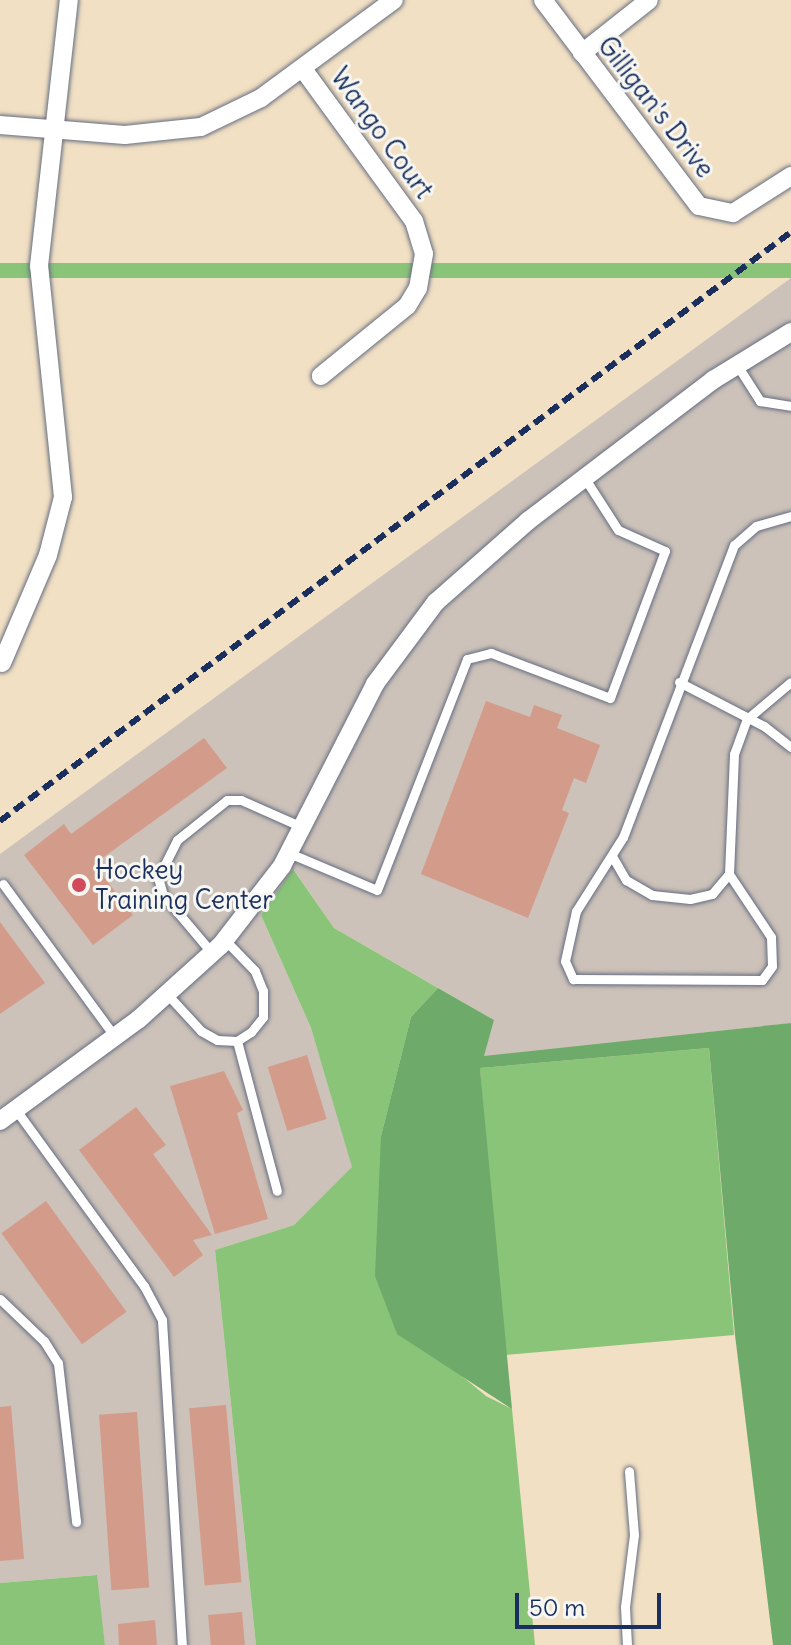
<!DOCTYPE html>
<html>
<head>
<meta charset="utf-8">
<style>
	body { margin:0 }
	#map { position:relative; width:791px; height:1645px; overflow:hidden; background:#f1e0c3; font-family:Delius,sans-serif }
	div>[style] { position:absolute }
	.industrial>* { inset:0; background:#ccc2b9 }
	.green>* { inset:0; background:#89c479; transform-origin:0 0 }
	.forest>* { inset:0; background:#6eaa69 }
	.building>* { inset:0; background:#d39b8a; transform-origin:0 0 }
	.roads { filter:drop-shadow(0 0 2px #666d81) drop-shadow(0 0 2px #666d81) }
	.lane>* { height:9px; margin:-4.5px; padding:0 4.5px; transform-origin:4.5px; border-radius:4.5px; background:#fff }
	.street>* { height:18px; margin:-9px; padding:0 9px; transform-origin:9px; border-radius:9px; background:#fff }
	.rail>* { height:6px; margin-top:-3px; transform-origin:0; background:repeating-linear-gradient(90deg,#1b2f5e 0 12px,transparent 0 18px) }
	.dots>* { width:22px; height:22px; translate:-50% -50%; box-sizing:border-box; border:4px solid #f6f6f2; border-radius:50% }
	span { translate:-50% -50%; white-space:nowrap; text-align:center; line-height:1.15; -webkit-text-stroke:6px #f6f6f2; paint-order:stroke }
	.street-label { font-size:26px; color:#1b2f5e }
	.poi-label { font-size:26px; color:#1b2f5e }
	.left { translate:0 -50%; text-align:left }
	.scale { position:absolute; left:515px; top:1593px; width:146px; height:36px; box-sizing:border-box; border:4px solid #1b2f5e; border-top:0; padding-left:10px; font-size:24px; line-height:28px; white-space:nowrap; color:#1b2f5e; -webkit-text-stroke:6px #f6f6f2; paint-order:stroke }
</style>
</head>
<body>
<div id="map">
	<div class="industrial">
		<i style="clip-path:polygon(791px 278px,791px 1023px,483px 1057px,494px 1020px,334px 928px,294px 870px,261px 915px,311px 1028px,353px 1167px,294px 1225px,215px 1250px,256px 1645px,105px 1645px,96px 1575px,0 1583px,0 854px)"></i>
	</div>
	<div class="green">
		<i style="left:791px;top:263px;width:15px;height:979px;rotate:90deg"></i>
		<i style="clip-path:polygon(293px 869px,334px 928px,438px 988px,411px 1017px,381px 1136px,451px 1367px,486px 1396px,512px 1409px,535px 1645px,256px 1645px,215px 1250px,294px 1225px,352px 1167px,311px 1028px,261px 915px)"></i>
		<i style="left:709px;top:1048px;width:288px;height:230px;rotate:85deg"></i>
		<i style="clip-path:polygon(97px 1575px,105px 1645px,0 1645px,0 1583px)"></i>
	</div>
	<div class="forest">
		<i style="clip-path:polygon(438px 988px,494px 1020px,484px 1056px,791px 1023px,791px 1645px,773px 1645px,735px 1335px,709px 1048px,480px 1068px,512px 1409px,397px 1334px,375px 1276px,381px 1136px,411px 1017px)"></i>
	</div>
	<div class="building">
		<i style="clip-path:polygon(486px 701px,530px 717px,534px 705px,562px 715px,557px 728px,600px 745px,586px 783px,574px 778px,562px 810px,569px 813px,528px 918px,421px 874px)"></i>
		<i style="clip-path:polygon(204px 738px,227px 768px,94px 864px,133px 915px,93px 945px,24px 855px,64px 824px,71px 834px)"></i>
		<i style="clip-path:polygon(0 922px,45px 983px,0 1014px)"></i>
		<i style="left:307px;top:1055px;width:67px;height:41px;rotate:73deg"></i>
		<i style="clip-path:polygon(224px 1071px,243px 1110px,237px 1113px,268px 1219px,215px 1234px,170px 1086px)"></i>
		<i style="clip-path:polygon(136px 1107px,166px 1145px,153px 1154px,212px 1235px,193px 1240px,203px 1255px,174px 1277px,79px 1150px)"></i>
		<i style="left:46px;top:1201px;width:137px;height:55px;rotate:54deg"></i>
		<i style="left:226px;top:1405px;width:178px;height:37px;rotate:85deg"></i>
		<i style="clip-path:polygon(11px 1406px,24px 1559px,0 1561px,0 1407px)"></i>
		<i style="left:137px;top:1412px;width:176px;height:38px;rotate:86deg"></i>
		<i style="left:242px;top:1612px;width:33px;height:34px;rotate:85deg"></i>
		<i style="clip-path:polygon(155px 1620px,157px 1645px,119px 1645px,118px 1624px)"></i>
	</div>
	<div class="roads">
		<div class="lane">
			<i style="left:737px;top:365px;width:43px;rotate:57.4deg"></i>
			<i style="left:760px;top:401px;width:31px;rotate:9deg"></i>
			<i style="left:791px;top:516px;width:36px;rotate:164deg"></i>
			<i style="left:756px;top:526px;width:29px;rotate:139deg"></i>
			<i style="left:734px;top:545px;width:312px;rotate:110.8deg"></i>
			<i style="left:623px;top:837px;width:88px;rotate:122.4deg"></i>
			<i style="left:576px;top:911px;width:51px;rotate:102.4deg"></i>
			<i style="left:565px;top:961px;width:20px;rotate:66deg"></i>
			<i style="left:573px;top:979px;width:189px;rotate:0.3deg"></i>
			<i style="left:762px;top:980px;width:17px;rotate:-54deg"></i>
			<i style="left:772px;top:966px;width:29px;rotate:-92deg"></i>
			<i style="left:771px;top:937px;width:76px;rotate:-123.7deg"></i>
			<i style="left:729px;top:874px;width:120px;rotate:-87.6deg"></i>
			<i style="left:734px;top:754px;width:37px;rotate:-70deg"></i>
			<i style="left:747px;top:719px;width:57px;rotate:-40.1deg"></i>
			<i style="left:679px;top:682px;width:96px;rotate:27.4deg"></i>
			<i style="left:764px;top:726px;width:34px;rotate:38deg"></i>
			<i style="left:289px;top:853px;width:95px;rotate:22.8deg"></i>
			<i style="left:377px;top:890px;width:248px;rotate:-68.7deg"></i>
			<i style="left:467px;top:659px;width:25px;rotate:-14deg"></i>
			<i style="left:491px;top:653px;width:127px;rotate:20.7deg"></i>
			<i style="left:610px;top:698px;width:157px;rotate:-69.5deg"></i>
			<i style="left:665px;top:551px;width:51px;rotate:-155.9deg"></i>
			<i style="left:618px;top:530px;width:63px;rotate:-122.7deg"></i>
			<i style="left:612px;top:856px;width:28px;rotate:60deg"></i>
			<i style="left:626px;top:880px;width:30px;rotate:30deg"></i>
			<i style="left:652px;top:895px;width:38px;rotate:6deg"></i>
			<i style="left:690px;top:899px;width:23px;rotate:-13deg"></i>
			<i style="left:712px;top:894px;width:26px;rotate:-50deg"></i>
			<i style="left:3px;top:884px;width:190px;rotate:53.8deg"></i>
			<i style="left:212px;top:953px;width:76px;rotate:-130.2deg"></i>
			<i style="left:163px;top:895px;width:18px;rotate:-106deg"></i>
			<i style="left:158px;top:878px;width:42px;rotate:-63.4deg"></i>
			<i style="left:177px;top:840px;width:64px;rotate:-38.7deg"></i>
			<i style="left:227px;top:800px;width:14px"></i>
			<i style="left:241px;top:800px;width:67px;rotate:23.9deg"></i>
			<i style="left:167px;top:994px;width:50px;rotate:47.4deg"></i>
			<i style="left:201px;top:1031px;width:18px;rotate:29deg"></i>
			<i style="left:217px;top:1040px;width:20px;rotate:3deg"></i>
			<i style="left:237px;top:1041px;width:17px;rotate:-33deg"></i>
			<i style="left:251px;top:1032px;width:19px;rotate:-51deg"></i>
			<i style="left:263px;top:1017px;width:26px;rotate:-90deg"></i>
			<i style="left:263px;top:991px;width:22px;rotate:-112deg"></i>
			<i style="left:255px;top:971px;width:43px;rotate:-134.1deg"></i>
			<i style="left:237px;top:1041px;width:155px;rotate:75.1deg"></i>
			<i style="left:16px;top:1110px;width:218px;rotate:54deg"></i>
			<i style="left:144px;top:1286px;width:38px;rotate:62deg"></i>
			<i style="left:162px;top:1320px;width:326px;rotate:86.5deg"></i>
			<i style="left:0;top:1299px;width:61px;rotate:43.7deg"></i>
			<i style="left:44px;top:1341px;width:26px;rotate:58deg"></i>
			<i style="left:58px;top:1363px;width:160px;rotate:83.5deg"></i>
			<i style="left:627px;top:1645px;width:38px;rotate:-93deg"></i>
			<i style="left:625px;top:1607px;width:73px;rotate:-82.9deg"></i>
			<i style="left:634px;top:1535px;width:64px;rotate:-94.5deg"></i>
		</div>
		<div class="street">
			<i style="left:543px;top:0;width:258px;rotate:52.9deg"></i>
			<i style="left:699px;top:206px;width:35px;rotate:12deg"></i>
			<i style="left:733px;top:213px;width:69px;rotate:-32.5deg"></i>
			<i style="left:582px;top:53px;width:85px;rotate:-38.3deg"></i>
			<i style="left:303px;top:69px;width:188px;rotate:53.9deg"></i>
			<i style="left:414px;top:221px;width:34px;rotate:73deg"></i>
			<i style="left:424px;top:254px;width:35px;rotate:100deg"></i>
			<i style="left:418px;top:288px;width:21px;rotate:121deg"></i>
			<i style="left:407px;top:306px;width:111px;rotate:140.9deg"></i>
			<i style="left:0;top:125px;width:125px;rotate:4.6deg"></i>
			<i style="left:125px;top:135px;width:76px;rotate:-6deg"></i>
			<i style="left:201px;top:127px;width:67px;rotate:-25.8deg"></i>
			<i style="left:261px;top:98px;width:165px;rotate:-36.4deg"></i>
			<i style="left:2px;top:663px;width:117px;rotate:-66.9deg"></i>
			<i style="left:48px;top:555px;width:60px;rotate:-75.5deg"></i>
			<i style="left:63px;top:497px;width:232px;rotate:-95.9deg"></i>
			<i style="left:39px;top:266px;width:268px;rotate:-83.6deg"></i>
			<i style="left:0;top:1121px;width:172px;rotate:-36.3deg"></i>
			<i style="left:139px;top:1019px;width:110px;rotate:-42.1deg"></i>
			<i style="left:221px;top:945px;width:100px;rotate:-52.3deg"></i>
			<i style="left:282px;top:866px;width:204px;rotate:-62.9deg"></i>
			<i style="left:375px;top:684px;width:102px;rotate:-53.4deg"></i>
			<i style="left:436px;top:602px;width:123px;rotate:-41.4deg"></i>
			<i style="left:528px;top:521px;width:233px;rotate:-37.3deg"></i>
			<i style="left:713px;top:380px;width:92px;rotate:-31.6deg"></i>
		</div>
	</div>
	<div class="rail">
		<i style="left:0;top:821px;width:986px;rotate:-36.67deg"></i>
	</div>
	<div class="dots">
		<i style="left:79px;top:885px;background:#d1495b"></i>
	</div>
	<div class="street-label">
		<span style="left:656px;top:107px;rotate:52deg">Gilligan's Drive</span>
		<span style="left:382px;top:133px;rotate:54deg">Wango Court</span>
	</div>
	<div class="poi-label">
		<span class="left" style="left:95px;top:885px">Hockey<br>Training Center</span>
	</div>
	<div class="scale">50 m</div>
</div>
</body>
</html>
